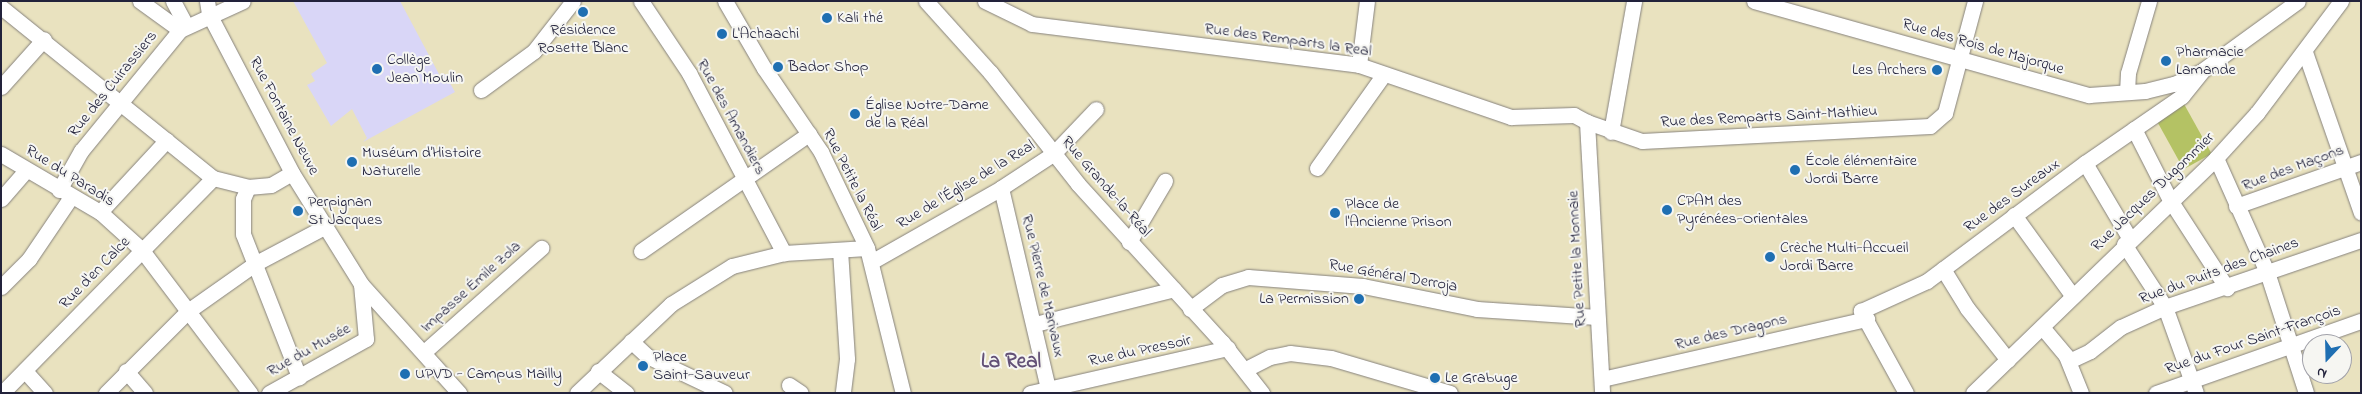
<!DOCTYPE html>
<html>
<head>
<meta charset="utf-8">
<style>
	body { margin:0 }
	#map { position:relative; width:2362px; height:394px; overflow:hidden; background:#e9e2bf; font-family:"Indie Flower",sans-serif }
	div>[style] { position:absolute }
	.built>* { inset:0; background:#d9d6f7 }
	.green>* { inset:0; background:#b4c264; transform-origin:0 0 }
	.roads { filter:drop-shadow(0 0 1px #86827d) drop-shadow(0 0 1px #86827d) }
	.minor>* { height:15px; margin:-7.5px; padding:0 7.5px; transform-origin:7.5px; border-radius:7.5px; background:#fff }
	.dots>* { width:14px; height:14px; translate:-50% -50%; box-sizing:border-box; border:2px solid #f6f6f2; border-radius:50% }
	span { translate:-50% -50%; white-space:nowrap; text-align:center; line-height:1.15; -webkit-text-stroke:4px #f6f6f2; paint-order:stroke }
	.poi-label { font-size:16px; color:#22223b }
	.left { translate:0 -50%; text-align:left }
	.right { translate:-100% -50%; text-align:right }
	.street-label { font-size:16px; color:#22223b }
	.district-label { font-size:21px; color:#635177; font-weight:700 }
	.frame { position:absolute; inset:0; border:2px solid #22223b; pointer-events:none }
	.north { position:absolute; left:2302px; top:334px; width:50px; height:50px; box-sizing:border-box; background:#f6f6f2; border:1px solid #a1a1a9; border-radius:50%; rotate:201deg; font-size:14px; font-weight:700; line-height:20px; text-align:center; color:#22223b }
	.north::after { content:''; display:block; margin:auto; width:18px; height:22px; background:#1f6fb2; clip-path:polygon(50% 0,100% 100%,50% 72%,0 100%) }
</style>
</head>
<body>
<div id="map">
	<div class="built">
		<i style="clip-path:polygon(293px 1px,400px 1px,440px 76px,445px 74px,455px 92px,363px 142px,367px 138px,352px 109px,331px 126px,307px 85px,315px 81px,311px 74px,327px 63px)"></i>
	</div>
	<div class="green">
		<i style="left:2184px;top:104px;width:57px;height:32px;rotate:61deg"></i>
	</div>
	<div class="roads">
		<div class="minor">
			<i style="left:140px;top:1px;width:49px;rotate:35.9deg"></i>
			<i style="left:173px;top:1px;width:27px;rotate:62deg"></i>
			<i style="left:207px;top:1px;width:13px;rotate:81deg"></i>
			<i style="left:209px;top:14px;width:179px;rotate:62.4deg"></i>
			<i style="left:292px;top:173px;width:131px;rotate:58.1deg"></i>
			<i style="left:361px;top:284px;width:147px;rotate:48deg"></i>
			<i style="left:641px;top:1px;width:87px;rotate:56.3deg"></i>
			<i style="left:689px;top:73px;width:204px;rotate:62.2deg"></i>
			<i style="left:725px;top:1px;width:78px;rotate:59.8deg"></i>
			<i style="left:764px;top:68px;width:102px;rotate:55.8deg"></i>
			<i style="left:821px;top:152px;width:106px;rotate:64.4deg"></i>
			<i style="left:867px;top:248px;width:149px;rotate:76.1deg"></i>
			<i style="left:926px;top:1px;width:96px;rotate:48deg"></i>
			<i style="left:990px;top:72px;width:142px;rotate:51.8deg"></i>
			<i style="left:1078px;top:184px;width:214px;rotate:47.7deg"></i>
			<i style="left:1222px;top:342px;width:65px;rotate:51.9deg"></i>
			<i style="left:985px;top:1px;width:52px;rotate:26.1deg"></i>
			<i style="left:1032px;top:24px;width:330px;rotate:7.1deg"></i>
			<i style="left:1359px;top:65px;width:161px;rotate:18.9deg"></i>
			<i style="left:1511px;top:117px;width:63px;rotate:-1.8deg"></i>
			<i style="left:1574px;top:115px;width:15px;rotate:28deg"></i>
			<i style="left:1587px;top:122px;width:58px;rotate:19.1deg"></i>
			<i style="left:1642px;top:141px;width:288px;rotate:-3deg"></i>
			<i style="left:1930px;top:126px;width:20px;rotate:-41deg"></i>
			<i style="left:1945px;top:113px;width:116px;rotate:-75deg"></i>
			<i style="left:1754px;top:1px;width:348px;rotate:15.7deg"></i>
			<i style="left:2089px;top:95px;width:56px;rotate:-4.1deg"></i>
			<i style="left:2145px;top:91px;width:30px;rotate:-14deg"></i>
			<i style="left:2174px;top:84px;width:29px;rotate:-25deg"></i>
			<i style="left:1px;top:7px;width:272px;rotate:38.9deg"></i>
			<i style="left:213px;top:178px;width:36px;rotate:14deg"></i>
			<i style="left:248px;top:187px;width:23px;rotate:-5deg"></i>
			<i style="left:271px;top:185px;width:24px;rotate:-30deg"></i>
			<i style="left:2305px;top:52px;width:170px;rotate:70.8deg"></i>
			<i style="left:1359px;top:65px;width:64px;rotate:-82.9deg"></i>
			<i style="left:1px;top:87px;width:64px;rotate:-48.1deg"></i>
			<i style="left:481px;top:90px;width:66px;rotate:-36.3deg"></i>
			<i style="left:534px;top:51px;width:63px;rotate:-52deg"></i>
			<i style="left:2127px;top:92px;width:19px;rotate:-87deg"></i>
			<i style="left:2128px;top:73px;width:75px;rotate:-73.7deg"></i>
			<i style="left:1587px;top:122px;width:271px;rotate:86.8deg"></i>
			<i style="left:2134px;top:129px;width:80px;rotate:63.1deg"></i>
			<i style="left:2170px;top:200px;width:105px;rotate:57.1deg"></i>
			<i style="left:1611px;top:132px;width:133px;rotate:-80deg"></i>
			<i style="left:1px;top:154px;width:115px;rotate:30.4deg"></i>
			<i style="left:100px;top:212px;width:55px;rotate:42.1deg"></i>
			<i style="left:141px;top:249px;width:181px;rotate:52.9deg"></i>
			<i style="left:2216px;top:158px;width:125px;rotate:65.9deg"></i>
			<i style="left:2267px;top:272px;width:127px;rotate:72.1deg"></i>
			<i style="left:2085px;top:163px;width:88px;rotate:59.4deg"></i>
			<i style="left:1317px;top:168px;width:115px;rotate:-54.5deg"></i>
			<i style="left:248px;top:187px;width:13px;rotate:113deg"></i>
			<i style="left:243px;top:199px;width:35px;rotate:90deg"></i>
			<i style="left:243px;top:234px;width:154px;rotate:68.6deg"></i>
			<i style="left:1001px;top:188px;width:211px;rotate:76.8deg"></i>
			<i style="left:59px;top:190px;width:45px;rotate:-60.6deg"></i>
			<i style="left:81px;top:151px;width:156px;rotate:-50.7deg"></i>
			<i style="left:180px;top:30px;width:69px;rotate:-24.7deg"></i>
			<i style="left:1px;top:199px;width:38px;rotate:-49deg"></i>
			<i style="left:2236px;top:206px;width:133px;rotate:-19.4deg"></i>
			<i style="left:100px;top:212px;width:98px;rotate:-47.1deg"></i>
			<i style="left:2014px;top:215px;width:99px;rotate:54.1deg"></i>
			<i style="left:1129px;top:242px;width:71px;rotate:-59.5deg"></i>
			<i style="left:2124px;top:244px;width:75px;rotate:56.9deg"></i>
			<i style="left:2165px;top:307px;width:91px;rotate:70.2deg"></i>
			<i style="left:840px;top:250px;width:109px;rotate:86.3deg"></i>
			<i style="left:847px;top:359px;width:34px;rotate:97deg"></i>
			<i style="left:641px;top:251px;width:205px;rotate:-34.9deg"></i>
			<i style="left:871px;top:262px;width:150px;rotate:-29.6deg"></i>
			<i style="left:1001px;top:188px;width:62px;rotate:-33.2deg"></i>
			<i style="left:1053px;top:154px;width:62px;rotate:-46.3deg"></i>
			<i style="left:1943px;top:269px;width:46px;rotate:58.4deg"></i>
			<i style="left:1967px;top:308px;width:66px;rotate:51.7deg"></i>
			<i style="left:1px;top:287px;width:40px;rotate:-45deg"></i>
			<i style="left:29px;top:259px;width:75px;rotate:-55.9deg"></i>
			<i style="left:1190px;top:309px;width:40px;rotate:-37deg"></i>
			<i style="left:1222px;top:285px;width:27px;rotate:-17deg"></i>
			<i style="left:1248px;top:277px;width:115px;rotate:4.5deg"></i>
			<i style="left:1363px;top:286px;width:116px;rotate:11.4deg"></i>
			<i style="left:1477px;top:309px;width:120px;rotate:3.8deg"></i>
			<i style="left:1035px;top:324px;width:143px;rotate:-14.1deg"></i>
			<i style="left:2042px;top:327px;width:38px;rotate:50deg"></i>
			<i style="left:2066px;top:356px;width:40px;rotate:68deg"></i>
			<i style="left:631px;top:341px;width:22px;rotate:43deg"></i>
			<i style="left:647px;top:356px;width:86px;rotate:25.4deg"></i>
			<i style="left:424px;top:352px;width:157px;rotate:-41.6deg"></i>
			<i style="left:2069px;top:361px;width:23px;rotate:-25deg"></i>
			<i style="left:2090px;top:351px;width:39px;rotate:-38deg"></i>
			<i style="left:2121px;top:327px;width:48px;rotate:-24.4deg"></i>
			<i style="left:2165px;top:307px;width:207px;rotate:-18.9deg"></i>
			<i style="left:1246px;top:369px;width:27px;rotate:-27deg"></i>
			<i style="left:1270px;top:357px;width:20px;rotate:-11deg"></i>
			<i style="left:1290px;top:353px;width:41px;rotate:7deg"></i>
			<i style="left:1331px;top:358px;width:124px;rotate:16.4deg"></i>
			<i style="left:25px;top:371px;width:30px;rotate:48deg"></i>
			<i style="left:126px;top:371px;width:29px;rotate:49deg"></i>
			<i style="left:598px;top:371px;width:36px;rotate:38deg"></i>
			<i style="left:1602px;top:379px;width:272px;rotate:-12.8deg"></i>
			<i style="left:789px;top:385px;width:14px;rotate:34deg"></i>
			<i style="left:2px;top:393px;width:301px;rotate:-45.5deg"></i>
			<i style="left:106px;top:393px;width:116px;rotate:-45deg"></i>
			<i style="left:188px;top:311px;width:83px;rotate:-35.2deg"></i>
			<i style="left:256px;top:263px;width:79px;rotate:-27.9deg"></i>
			<i style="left:269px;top:393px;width:111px;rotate:-29.1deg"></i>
			<i style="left:366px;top:339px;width:55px;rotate:-95.2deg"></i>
			<i style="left:577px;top:393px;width:129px;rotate:-43.4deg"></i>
			<i style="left:671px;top:304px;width:72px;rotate:-31.9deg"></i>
			<i style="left:732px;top:266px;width:54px;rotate:-14deg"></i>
			<i style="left:784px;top:253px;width:83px;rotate:-3.4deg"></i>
			<i style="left:1030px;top:393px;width:203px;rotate:-12.8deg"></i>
			<i style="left:1906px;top:393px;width:94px;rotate:-118.8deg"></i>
			<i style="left:1861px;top:311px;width:72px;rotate:-24.4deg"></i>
			<i style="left:1927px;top:281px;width:197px;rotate:-36.8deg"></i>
			<i style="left:2085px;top:163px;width:118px;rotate:-34.6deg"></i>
			<i style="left:2182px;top:96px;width:33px;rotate:-51deg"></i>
			<i style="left:2203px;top:70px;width:117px;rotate:-36deg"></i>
			<i style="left:1973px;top:393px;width:338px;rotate:-44deg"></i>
			<i style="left:2216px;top:158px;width:61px;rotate:-47.7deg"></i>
			<i style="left:2257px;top:113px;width:140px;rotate:-53.1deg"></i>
			<i style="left:2156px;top:393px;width:217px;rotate:-19.4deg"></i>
		</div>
	</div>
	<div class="dots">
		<i style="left:583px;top:12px;background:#1f6fb2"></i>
		<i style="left:827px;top:18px;background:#1f6fb2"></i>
		<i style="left:722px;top:34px;background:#1f6fb2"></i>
		<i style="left:2166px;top:61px;background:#1f6fb2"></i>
		<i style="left:778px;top:67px;background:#1f6fb2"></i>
		<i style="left:377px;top:69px;background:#1f6fb2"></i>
		<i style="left:1937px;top:70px;background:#1f6fb2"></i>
		<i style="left:855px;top:114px;background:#1f6fb2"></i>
		<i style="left:352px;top:162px;background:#1f6fb2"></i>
		<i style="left:1795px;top:170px;background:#1f6fb2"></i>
		<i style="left:1667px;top:210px;background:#1f6fb2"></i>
		<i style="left:298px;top:211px;background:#1f6fb2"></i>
		<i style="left:1335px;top:213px;background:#1f6fb2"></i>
		<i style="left:1770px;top:257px;background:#1f6fb2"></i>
		<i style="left:1359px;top:299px;background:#1f6fb2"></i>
		<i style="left:643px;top:366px;background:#1f6fb2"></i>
		<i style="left:405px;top:374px;background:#1f6fb2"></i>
		<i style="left:1435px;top:378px;background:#1f6fb2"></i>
	</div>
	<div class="poi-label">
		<span class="left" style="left:837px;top:18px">Kali thé</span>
		<span style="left:583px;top:39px">Résidence<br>Rosette Blanc</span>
		<span class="left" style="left:732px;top:34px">L'Achaachi</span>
		<span class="left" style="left:2176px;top:61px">Pharmacie<br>Lamande</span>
		<span class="left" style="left:387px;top:69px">Collège<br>Jean Moulin</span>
		<span class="left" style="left:788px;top:67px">Bador Shop</span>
		<span class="right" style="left:1927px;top:70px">Les Archers</span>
		<span class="left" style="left:865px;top:114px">Église Notre-Dame<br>de la Réal</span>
		<span class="left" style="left:362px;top:162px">Muséum d’Histoire<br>Naturelle</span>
		<span class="left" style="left:1805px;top:170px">École élémentaire<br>Jordi Barre</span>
		<span class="left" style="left:1677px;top:210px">CPAM des<br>Pyrénées-Orientales</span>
		<span class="left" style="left:308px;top:211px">Perpignan<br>St Jacques</span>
		<span class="left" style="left:1345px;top:213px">Place de<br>l'Ancienne Prison</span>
		<span class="left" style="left:1780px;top:257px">Crèche Multi-Accueil<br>Jordi Barre</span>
		<span class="right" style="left:1349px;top:299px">La Permission</span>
		<span class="left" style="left:653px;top:366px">Place<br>Saint-Sauveur</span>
		<span class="left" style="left:415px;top:374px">UPVD - Campus Mailly</span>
		<span class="left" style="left:1445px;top:378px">Le Grabuge</span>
	</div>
	<div class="street-label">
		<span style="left:1288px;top:40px;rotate:8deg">Rue des Remparts la Real</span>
		<span style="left:1983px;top:47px;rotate:16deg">Rue des Rois de Majorque</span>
		<span style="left:113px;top:84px;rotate:-51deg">Rue des Cuirassiers</span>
		<span style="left:284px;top:116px;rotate:62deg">Rue Fontaine Neuve</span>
		<span style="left:731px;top:117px;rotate:62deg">Rue des Amandiers</span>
		<span style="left:1769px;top:117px;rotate:-3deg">Rue des Remparts Saint-Mathieu</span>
		<span style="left:2293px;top:168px;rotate:-20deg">Rue des Maçons</span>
		<span style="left:70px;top:176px;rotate:32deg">Rue du Paradis</span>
		<span style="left:852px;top:180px;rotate:63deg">Rue Petite la Réal</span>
		<span style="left:966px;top:185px;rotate:-31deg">Rue de l'Église de la Real</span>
		<span style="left:1106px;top:187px;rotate:49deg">Rue Grande-la-Réal</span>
		<span style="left:2153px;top:192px;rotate:-44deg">Rue Jacques Dugommier</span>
		<span style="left:2012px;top:196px;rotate:-36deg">Rue des Sureaux</span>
		<span style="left:1577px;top:259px;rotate:-93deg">Rue Petite la Monnaie</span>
		<span style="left:2219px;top:271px;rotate:-20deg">Rue du Puits des Chaines</span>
		<span style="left:95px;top:273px;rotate:-46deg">Rue d'en Calce</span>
		<span style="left:1393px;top:276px;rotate:10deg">Rue Général Derroja</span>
		<span style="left:1043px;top:286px;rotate:77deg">Rue Pierre de Marivaux</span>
		<span style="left:471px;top:287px;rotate:-42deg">Impasse Émile Zola</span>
		<span style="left:1731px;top:332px;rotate:-13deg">Rue des Dragons</span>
		<span style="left:2253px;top:340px;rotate:-19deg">Rue du Four Saint-François</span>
		<span style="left:309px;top:350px;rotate:-29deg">Rue du Musée</span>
		<span style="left:1140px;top:351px;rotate:-12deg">Rue du Pressoir</span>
	</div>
	<div class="district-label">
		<span style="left:1011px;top:362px">La Real</span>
	</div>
	<div class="frame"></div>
	<div class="north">N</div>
</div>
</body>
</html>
